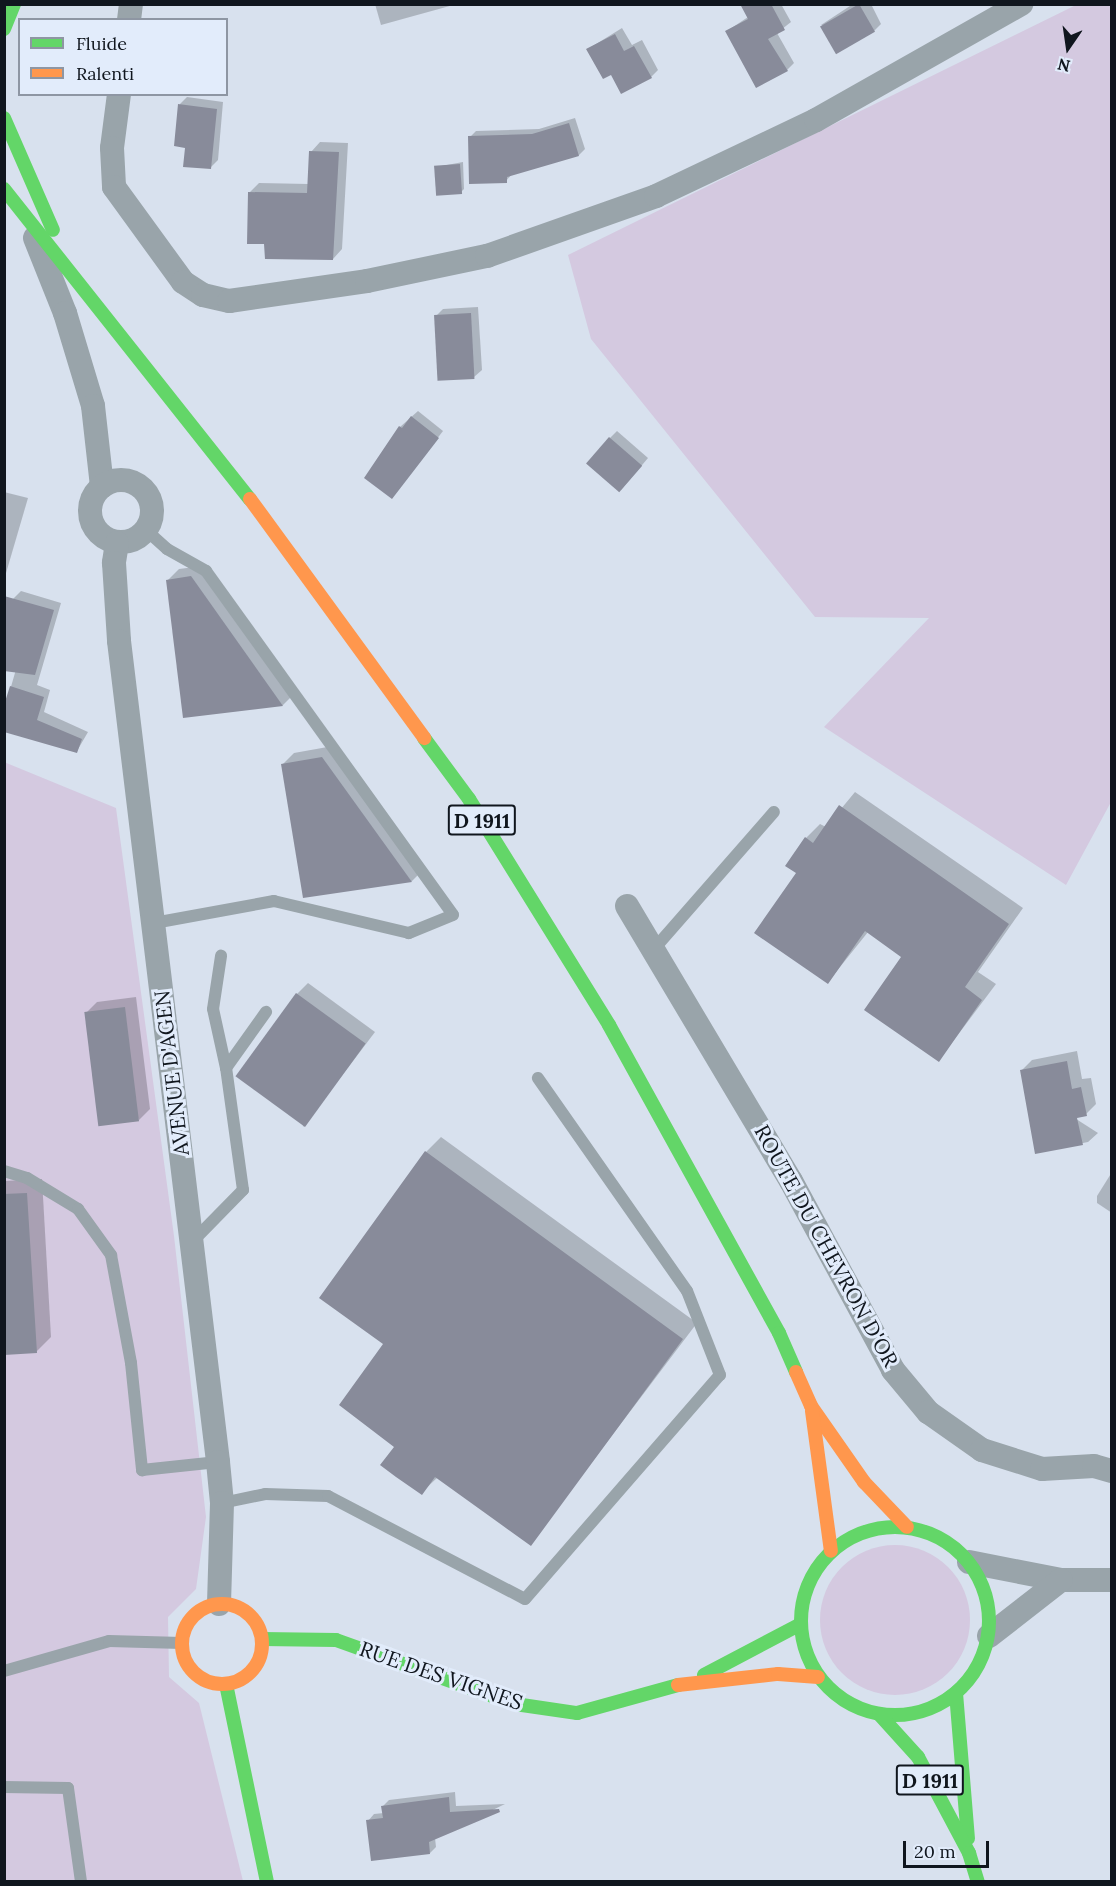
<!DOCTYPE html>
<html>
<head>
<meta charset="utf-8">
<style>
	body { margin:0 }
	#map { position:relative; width:1116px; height:1886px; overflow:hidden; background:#d8e1ee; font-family:Lora,serif }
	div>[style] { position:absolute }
	.green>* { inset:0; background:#d4c9e0 }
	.round { border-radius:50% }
	.shadow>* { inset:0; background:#0003 }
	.building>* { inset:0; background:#888b9a; transform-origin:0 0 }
	.lane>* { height:12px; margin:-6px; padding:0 6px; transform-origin:6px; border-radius:6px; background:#99a4aa }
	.street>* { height:24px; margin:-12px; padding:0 12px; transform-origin:12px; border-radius:12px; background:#99a4aa }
	.street>.ring { margin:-12px; padding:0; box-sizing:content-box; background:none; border:24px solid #99a4aa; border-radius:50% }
	.fast>* { height:14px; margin:-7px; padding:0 7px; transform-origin:7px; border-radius:7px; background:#63d668 }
	.fast>.ring { margin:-7px; padding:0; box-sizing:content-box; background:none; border:14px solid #63d668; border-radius:50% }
	.slow>* { height:14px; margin:-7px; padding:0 7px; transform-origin:7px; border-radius:7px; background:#ff974d }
	.slow>.ring { margin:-7px; padding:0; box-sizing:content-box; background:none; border:14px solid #ff974d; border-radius:50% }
	span { translate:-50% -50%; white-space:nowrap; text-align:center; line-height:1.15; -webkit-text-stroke:6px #e2ecfb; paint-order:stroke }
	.shield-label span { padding:2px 4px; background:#e2ecfb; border:2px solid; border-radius:4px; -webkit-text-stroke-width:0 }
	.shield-label { font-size:20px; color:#10161e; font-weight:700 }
	.street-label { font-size:21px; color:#10161e }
	.frame { position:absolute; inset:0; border:6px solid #10161e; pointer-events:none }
	.legend { position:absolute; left:18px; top:18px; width:210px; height:78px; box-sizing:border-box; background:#e2ecfb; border:2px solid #8e96a3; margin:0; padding:8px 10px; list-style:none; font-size:18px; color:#10161e }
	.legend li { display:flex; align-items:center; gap:12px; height:30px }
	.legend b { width:30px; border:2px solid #8e96a3 }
	.north { position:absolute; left:1038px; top:18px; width:60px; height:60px; -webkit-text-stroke:4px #e2ecfb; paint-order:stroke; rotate:193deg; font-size:16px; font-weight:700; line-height:24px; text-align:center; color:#10161e }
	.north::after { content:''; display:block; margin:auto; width:21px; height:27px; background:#10161e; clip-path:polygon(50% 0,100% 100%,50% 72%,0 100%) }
	.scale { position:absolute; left:903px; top:1841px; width:86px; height:27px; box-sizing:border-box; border:3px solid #10161e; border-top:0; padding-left:8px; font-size:18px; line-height:21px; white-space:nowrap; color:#10161e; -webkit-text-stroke:4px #e2ecfb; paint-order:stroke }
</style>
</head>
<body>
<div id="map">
	<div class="green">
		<i style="clip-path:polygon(1076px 5px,1111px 5px,1111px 802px,1066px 885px,824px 727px,929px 618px,815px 617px,591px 339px,568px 255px)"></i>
		<i style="clip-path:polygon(4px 762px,116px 808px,174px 1236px,206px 1517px,196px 1589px,168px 1617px,169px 1677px,199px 1703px,243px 1881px,5px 1881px)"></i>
		<i class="round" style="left:820px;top:1545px;width:150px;height:150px"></i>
	</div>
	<div class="shadow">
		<i style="clip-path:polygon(375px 4px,457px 4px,381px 25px)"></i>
		<i style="clip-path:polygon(742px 4px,781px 4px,791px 22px,777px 33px,794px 63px,787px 70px,727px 31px,748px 17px)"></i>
		<i style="clip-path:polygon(853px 4px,871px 4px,881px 24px,874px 31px,821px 25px)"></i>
		<i style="clip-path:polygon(622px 28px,632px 45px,642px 40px,658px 70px,651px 77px,611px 73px,588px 49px)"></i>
		<i style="clip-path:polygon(187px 97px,223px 102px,218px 160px,210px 168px,186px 146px,180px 104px)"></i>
		<i style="clip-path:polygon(575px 118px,585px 149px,579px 155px,512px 174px,506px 181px,470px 137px,476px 131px,539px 129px)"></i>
		<i style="clip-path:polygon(320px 142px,348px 143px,342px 249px,333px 259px,266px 243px,249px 193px,259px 183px,309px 184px,311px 152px)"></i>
		<i style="clip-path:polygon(463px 162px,464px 189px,461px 192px,436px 167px)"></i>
		<i style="clip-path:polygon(478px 307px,482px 370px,474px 377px,435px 317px,443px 309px)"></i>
		<i style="clip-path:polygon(418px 411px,443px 431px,397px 491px,400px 427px)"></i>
		<i style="clip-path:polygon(617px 431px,648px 458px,621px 490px,610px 438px)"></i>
		<i style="clip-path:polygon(4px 492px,28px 498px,4px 580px)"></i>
		<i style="clip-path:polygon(202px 566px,294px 694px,283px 705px,184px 717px,168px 580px,179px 569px)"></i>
		<i style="clip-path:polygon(21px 591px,61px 603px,37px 685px,50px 690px,44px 712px,88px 732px,77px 751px,4px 711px,23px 645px,13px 599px)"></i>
		<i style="clip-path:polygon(333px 746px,423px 870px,412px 881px,304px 896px,283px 764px,294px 753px)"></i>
		<i style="clip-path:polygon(855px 792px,1023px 908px,978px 972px,996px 984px,939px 1060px,903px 957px,868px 932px,828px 982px,798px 873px,806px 838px,820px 824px,826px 827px)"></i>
		<i style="clip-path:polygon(308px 983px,375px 1032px,303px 1127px,297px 994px)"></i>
		<i style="clip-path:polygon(136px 997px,150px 1109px,139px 1120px,86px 1013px,97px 1002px)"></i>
		<i style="clip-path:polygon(1077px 1051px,1082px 1079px,1091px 1078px,1096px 1104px,1086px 1114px,1073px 1117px,1098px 1133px,1088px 1142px,1037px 1152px,1021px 1071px,1032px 1060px)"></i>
		<i style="clip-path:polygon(441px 1137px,697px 1323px,530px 1544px,438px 1477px,421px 1493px,396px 1446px,385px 1344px,426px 1152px)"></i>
		<i style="clip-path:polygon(1112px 1172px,1112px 1213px,1097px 1203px,1097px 1196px)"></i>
		<i style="clip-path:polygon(42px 1179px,51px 1337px,36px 1352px,4px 1354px,4px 1181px)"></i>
		<i style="clip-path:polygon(455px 1792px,456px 1806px,505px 1804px,435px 1838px,436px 1847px,430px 1853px,368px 1821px,374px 1814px,384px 1813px,383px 1806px,389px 1800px)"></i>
	</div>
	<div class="building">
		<i style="clip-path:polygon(740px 4px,771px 4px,785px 30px,768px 39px,788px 71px,756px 88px,725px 31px,748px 19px)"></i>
		<i style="left:859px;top:4px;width:32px;height:45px;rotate:60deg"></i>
		<i style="clip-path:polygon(615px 34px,624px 51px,634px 46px,652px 78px,621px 94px,611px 75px,603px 79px,586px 49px)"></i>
		<i style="clip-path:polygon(178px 104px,217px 109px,211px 169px,183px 167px,185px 148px,174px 146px)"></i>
		<i style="clip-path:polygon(569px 123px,579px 156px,507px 177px,507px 183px,469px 184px,468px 136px,532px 134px)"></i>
		<i style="clip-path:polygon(309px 151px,339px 152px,333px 260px,265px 259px,264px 244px,247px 244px,248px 192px,307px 193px)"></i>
		<i style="left:460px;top:164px;width:30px;height:26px;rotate:86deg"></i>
		<i style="left:471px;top:313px;width:66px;height:37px;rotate:87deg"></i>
		<i style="clip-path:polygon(411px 416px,439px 438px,392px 499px,364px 478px,399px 426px,402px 428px)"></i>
		<i style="left:609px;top:437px;width:44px;height:35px;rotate:41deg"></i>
		<i style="clip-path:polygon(191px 576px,283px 706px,183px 718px,166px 580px)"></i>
		<i style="clip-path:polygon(4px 596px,54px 610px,35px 675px,4px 671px)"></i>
		<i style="clip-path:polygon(10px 686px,44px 697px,37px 720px,82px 739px,77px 753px,4px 732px,4px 705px)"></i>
		<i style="clip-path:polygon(322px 757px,412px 882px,303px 898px,281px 764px)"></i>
		<i style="clip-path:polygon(839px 805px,1009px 924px,965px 987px,982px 1000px,939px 1062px,864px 1010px,901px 957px,865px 931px,828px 984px,754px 933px,796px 873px,785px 866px,805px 837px,813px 843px)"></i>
		<i style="left:296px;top:993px;width:86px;height:103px;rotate:36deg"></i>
		<i style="left:125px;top:1007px;width:115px;height:41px;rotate:83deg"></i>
		<i style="clip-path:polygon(1067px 1061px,1072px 1089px,1081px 1087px,1087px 1116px,1077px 1118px,1083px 1145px,1035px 1154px,1020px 1070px)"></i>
		<i style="clip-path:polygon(425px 1151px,683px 1339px,531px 1546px,435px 1477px,422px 1495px,396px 1477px,380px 1465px,394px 1447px,339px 1405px,383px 1344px,319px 1298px)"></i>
		<i style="clip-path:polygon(27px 1193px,37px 1353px,4px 1355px,4px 1194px)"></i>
		<i style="clip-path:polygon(449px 1797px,450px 1812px,499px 1809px,500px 1812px,429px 1842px,430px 1854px,371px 1861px,366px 1820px,383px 1818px,381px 1806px)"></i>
	</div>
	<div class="lane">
		<i style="left:146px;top:530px;width:28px;rotate:42deg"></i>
		<i style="left:167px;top:549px;width:45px;rotate:29.4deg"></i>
		<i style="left:206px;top:571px;width:423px;rotate:54.3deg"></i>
		<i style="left:453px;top:915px;width:48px;rotate:157.8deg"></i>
		<i style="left:409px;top:933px;width:139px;rotate:-166.7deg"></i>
		<i style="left:274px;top:901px;width:122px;rotate:169.6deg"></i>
		<i style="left:654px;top:949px;width:182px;rotate:-48.8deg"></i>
		<i style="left:226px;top:1068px;width:69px;rotate:-54.5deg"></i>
		<i style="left:4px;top:1171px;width:24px;rotate:17deg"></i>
		<i style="left:27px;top:1178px;width:60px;rotate:31.3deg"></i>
		<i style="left:78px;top:1209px;width:57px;rotate:54.3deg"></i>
		<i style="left:111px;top:1255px;width:110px;rotate:79.5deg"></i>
		<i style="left:131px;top:1363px;width:108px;rotate:84.1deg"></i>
		<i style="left:142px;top:1470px;width:76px;rotate:-6deg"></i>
		<i style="left:192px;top:1242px;width:73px;rotate:-45.6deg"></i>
		<i style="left:243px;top:1190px;width:123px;rotate:-97.9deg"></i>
		<i style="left:226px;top:1068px;width:60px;rotate:-102.4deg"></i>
		<i style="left:213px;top:1009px;width:54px;rotate:-81.4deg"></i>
		<i style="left:222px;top:1503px;width:44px;rotate:-11.8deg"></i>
		<i style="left:265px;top:1494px;width:63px;rotate:1.8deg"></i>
		<i style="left:328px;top:1496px;width:222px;rotate:27.6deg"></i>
		<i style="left:525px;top:1599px;width:297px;rotate:-49deg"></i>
		<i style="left:720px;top:1375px;width:90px;rotate:-111.4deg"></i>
		<i style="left:687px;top:1291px;width:260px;rotate:-125deg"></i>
		<i style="left:4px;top:1671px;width:109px;rotate:-15.9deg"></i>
		<i style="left:109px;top:1641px;width:73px;rotate:1.6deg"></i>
		<i style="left:4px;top:1787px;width:64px;rotate:0.9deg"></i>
		<i style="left:68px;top:1788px;width:95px;rotate:82.1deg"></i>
	</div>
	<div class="street">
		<i style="left:129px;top:20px;width:16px;rotate:-83deg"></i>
		<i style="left:119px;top:94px;width:54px;rotate:97.4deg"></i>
		<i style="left:112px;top:148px;width:39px;rotate:87deg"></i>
		<i style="left:114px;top:187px;width:117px;rotate:54deg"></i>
		<i style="left:183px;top:282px;width:24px;rotate:33deg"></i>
		<i style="left:203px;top:295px;width:27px;rotate:13deg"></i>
		<i style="left:229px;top:301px;width:139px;rotate:-8.2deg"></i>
		<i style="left:367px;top:281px;width:123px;rotate:-11.8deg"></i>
		<i style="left:487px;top:256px;width:179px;rotate:-19.5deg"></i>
		<i style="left:656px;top:196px;width:177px;rotate:-25.4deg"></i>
		<i style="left:816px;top:120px;width:236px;rotate:-29.5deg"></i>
		<i style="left:35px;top:238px;width:81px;rotate:68.2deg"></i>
		<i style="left:65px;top:313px;width:97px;rotate:73.2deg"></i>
		<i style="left:93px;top:406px;width:81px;rotate:83.6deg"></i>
		<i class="ring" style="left:90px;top:480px;width:38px;height:38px"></i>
		<i style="left:117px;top:543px;width:20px;rotate:99deg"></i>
		<i style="left:114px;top:563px;width:78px;rotate:86.3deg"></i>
		<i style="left:119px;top:641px;width:827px;rotate:83.12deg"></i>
		<i style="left:218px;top:1462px;width:41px;rotate:84.4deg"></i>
		<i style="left:222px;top:1503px;width:101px;rotate:91.7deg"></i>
		<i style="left:627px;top:906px;width:320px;rotate:59.2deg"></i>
		<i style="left:791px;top:1181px;width:215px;rotate:61.6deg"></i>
		<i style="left:893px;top:1370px;width:55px;rotate:50.2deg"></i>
		<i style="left:928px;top:1412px;width:66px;rotate:35.1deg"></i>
		<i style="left:982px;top:1450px;width:63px;rotate:17.6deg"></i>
		<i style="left:1042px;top:1469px;width:52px;rotate:-3.3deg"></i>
		<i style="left:1094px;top:1466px;width:19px;rotate:16deg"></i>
		<i style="left:969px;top:1562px;width:94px;rotate:11.1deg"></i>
		<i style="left:1061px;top:1580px;width:51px"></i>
		<i style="left:989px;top:1636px;width:91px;rotate:-37.9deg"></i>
	</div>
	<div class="fast">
		<i style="left:4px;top:29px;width:27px;rotate:-68deg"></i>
		<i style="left:4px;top:118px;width:122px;rotate:66.4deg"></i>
		<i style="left:4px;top:189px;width:396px;rotate:51.6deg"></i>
		<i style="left:424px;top:738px;width:76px;rotate:53.6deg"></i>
		<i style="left:469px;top:799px;width:266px;rotate:58.2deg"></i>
		<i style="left:609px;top:1025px;width:352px;rotate:61.1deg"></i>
		<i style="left:779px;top:1333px;width:43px;rotate:66.4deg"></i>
		<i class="ring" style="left:801px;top:1527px;width:174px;height:174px"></i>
		<i style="left:262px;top:1639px;width:74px;rotate:0.8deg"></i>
		<i style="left:336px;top:1640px;width:190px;rotate:19.7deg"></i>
		<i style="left:515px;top:1704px;width:63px;rotate:8.3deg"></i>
		<i style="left:577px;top:1713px;width:105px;rotate:-15.5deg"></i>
		<i style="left:704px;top:1675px;width:107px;rotate:-27.8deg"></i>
		<i style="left:226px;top:1684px;width:202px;rotate:78.3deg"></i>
		<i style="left:956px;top:1693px;width:146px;rotate:85.3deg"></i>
		<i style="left:879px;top:1714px;width:58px;rotate:47.8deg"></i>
		<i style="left:918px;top:1757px;width:109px;rotate:62deg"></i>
		<i style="left:969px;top:1853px;width:30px;rotate:73deg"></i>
	</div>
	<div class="slow">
		<i style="left:250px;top:499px;width:296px;rotate:53.9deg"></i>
		<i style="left:796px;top:1372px;width:37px;rotate:66deg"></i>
		<i style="left:811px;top:1406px;width:93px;rotate:55.1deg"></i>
		<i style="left:864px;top:1482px;width:62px;rotate:46.3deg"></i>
		<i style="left:812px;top:1411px;width:141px;rotate:82.3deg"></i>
		<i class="ring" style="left:182px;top:1604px;width:66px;height:66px"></i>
		<i style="left:678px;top:1685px;width:101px;rotate:-6.3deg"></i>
		<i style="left:778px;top:1674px;width:40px;rotate:4.3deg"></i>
	</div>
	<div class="shield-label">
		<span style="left:482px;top:820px">D 1911</span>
		<span style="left:930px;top:1780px">D 1911</span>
	</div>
	<div class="street-label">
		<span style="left:172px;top:1073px;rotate:-97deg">AVENUE D'AGEN</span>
		<span style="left:826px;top:1246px;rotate:61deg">ROUTE DU CHEVRON D'OR</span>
		<span style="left:441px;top:1676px;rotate:19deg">RUE DES VIGNES</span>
	</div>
	<div class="frame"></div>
	<ul class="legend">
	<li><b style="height:8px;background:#63d668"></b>Fluide</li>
	<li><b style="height:8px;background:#ff974d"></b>Ralenti</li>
	</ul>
	<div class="north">N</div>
	<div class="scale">20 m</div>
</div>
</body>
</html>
